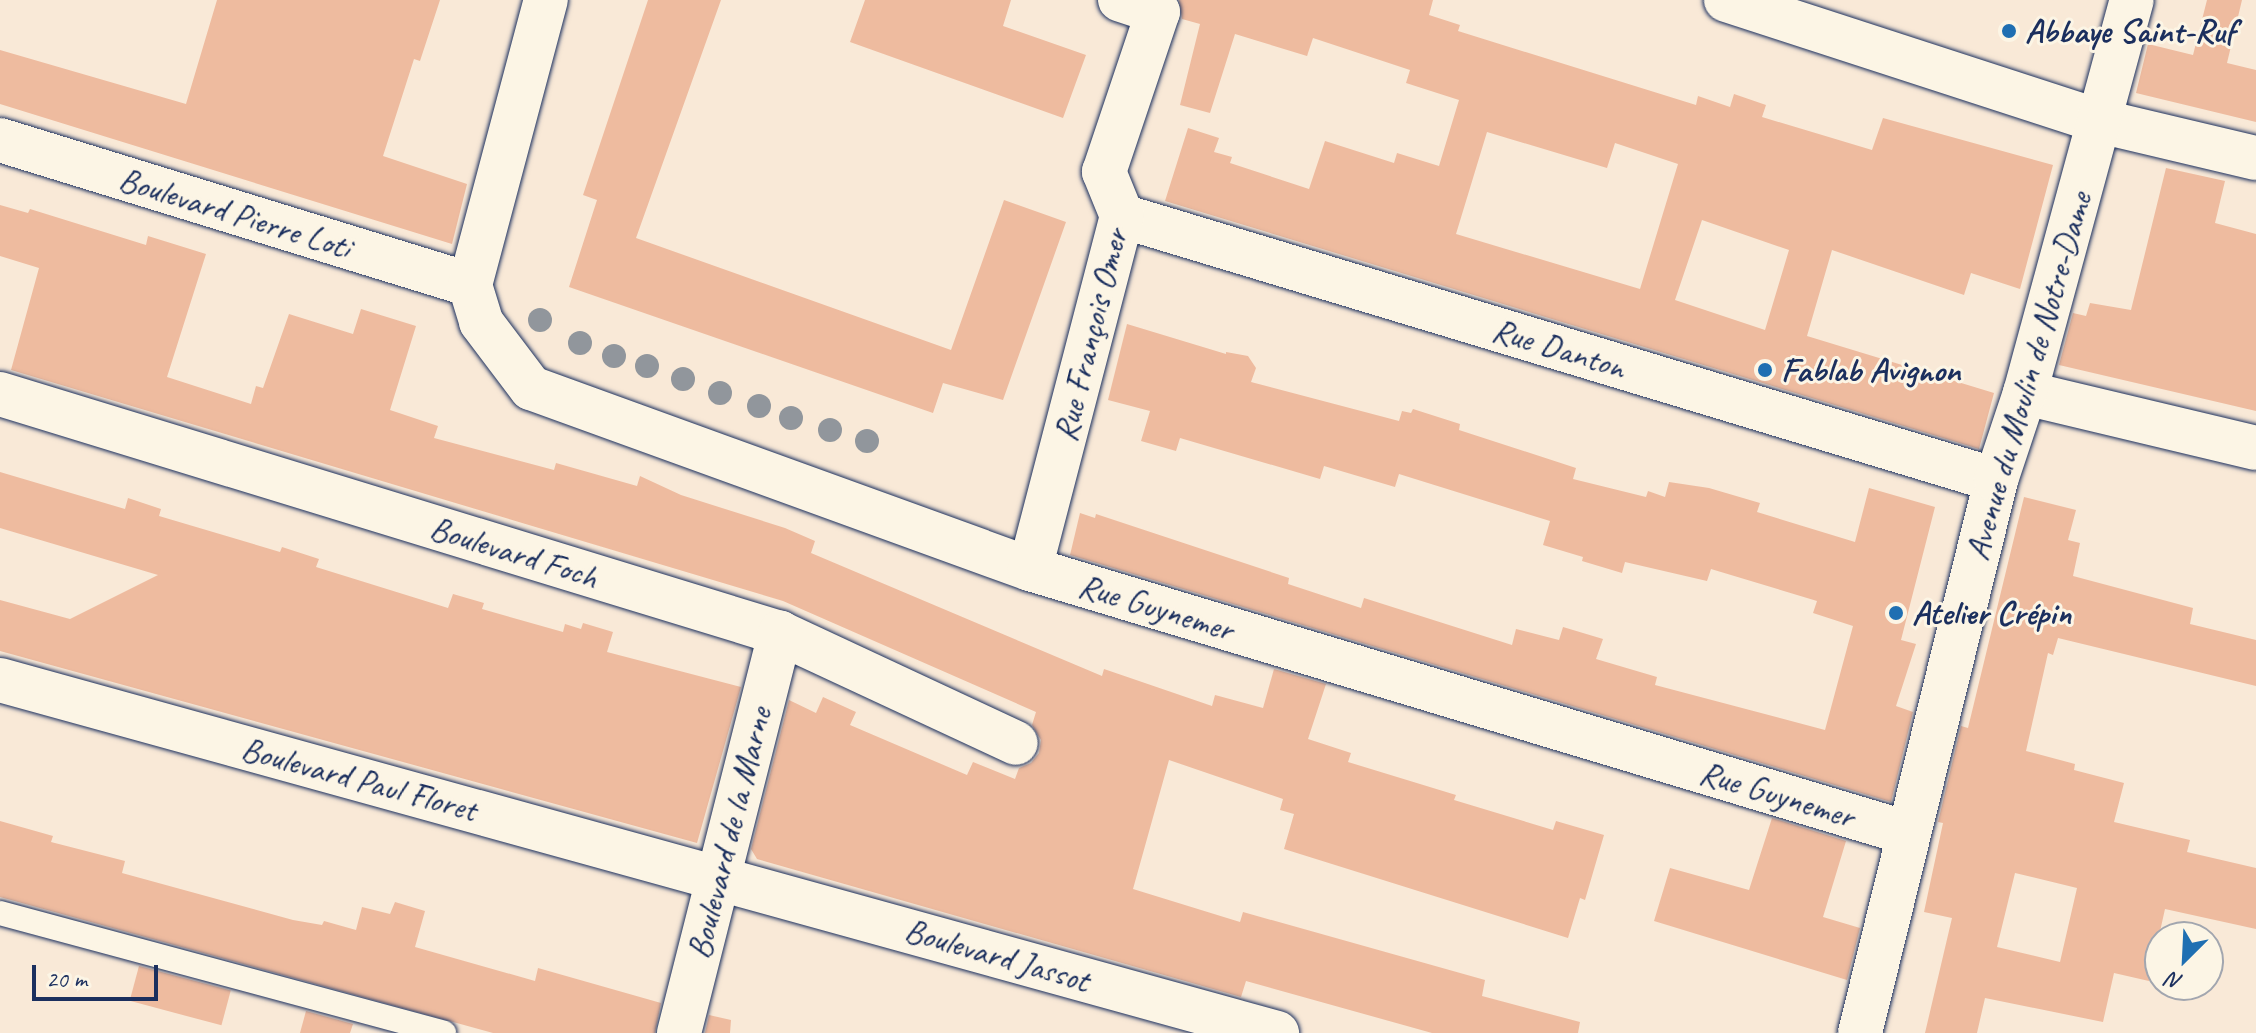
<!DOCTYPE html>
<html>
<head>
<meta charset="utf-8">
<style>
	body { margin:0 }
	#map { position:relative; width:2256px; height:1033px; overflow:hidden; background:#f9e9d7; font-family:Caveat,sans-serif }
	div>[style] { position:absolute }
	.building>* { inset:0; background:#eebb9f; transform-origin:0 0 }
	.roads { filter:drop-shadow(0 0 2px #1b2f5e) drop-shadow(0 0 2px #1b2f5e) }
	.lane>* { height:24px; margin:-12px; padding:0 12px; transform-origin:12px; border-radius:12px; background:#fcf5e5 }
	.street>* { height:44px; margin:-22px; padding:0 22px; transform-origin:22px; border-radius:22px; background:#fcf5e5 }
	.trees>* { width:24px; height:24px; margin:-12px; border-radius:50%; background:#91969c }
	.dots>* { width:22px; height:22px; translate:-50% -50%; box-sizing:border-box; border:4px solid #fcf5e5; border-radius:50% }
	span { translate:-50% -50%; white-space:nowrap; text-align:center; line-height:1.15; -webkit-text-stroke:6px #fcf5e5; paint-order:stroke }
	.poi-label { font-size:34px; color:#1b2f5e; font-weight:700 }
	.left { translate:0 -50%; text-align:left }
	.street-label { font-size:34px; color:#1b2f5e }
	.north { position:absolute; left:2144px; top:921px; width:80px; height:80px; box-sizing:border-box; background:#fcf5e5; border:2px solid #a2a6af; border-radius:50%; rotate:204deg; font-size:22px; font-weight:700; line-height:32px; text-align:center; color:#1b2f5e }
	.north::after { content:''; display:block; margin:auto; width:28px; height:36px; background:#1f6fb2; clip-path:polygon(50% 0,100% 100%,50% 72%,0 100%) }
	.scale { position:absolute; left:32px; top:965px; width:126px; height:36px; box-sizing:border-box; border:4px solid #1b2f5e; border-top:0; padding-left:10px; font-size:24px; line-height:28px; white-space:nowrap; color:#1b2f5e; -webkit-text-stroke:6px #fcf5e5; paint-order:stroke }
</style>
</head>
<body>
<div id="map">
	<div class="building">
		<i style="clip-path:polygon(217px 0,440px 0,420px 61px,414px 59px,383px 156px,467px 184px,452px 244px,0 104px,0 50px,186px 104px)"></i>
		<i style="clip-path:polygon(648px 0,721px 0,636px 238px,951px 350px,1004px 200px,1066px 222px,1003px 400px,943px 383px,933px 413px,569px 287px,597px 200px,583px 195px)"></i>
		<i style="clip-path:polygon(865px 0,1011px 0,1003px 26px,1086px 55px,1063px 118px,850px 42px)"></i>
		<i style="clip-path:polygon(evenodd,1179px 0,1433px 0,1429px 15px,1460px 25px,1458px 31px,1696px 105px,1698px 96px,1730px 107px,1734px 94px,1766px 105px,1762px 117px,1872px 150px,1883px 118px,2053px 165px,2020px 289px,1971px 273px,1964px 295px,1832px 250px,1807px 336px,1994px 393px,1979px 449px,1165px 201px,1188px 128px,1219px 138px,1214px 152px,1232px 157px,1230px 163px,1309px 189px,1325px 141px,1394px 163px,1397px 153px,1439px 166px,1459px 100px,1406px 83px,1410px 70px,1313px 38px,1307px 56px,1235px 34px,1210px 113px,1180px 105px,1200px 24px,1182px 19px,1179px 0,1487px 132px,1607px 168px,1615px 143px,1678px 164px,1640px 289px,1456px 234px,1487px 132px,1179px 0,1702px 220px,1789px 250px,1765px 330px,1675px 300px,1702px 220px)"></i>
		<i style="clip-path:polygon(2207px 0,2242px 0,2227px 63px,2256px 70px,2256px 122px,2136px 93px,2148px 44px,2193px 55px)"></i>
		<i style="clip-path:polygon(2166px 168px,2225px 181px,2215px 223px,2256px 234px,2256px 411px,2059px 365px,2073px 313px,2086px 316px,2090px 303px,2131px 310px)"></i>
		<i style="clip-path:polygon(0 205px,28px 213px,30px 209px,146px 245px,148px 236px,206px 254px,167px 377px,251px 404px,256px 386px,263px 388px,289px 314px,353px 334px,361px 309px,416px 326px,390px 410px,438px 426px,434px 438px,554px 470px,556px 463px,637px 486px,640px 476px,681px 495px,785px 528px,815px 541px,811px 553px,1102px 676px,1104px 669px,1212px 706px,1215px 695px,1263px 708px,1274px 669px,1326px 684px,1308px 739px,1351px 753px,1348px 762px,1456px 795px,1454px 800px,1553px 830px,1556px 821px,1604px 835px,1585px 900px,1580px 898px,1568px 938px,1284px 849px,1294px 814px,1280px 810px,1283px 799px,1169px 760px,1133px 889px,1240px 922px,1243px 912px,1485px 980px,1482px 996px,1580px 1022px,1578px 1033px,1432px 1033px,1246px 981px,1241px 997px,757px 859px,751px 849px,789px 700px,816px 713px,823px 697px,856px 712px,850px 725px,967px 775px,973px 762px,1015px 779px,1019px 768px,1031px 763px,1039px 753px,1041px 740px,1032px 725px,1036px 712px,783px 601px,11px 370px,39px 268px,0 256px)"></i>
		<i style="clip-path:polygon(1127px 324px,1226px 354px,1226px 352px,1248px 356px,1256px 368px,1251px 382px,1399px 421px,1402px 411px,1411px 413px,1413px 409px,1460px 424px,1459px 430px,1576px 468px,1573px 479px,1646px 497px,1648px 491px,1665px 497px,1669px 482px,1709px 488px,1760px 503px,1757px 512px,1855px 542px,1869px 488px,1935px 507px,1901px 640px,1916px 644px,1896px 706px,1913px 712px,1891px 802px,1070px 555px,1080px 513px,1095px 518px,1096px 514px,1289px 578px,1288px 584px,1361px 608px,1364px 598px,1512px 645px,1516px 629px,1559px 640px,1563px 627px,1603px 639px,1596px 659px,1657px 677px,1655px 685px,1825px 730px,1853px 626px,1813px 613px,1817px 601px,1711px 569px,1707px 581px,1625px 562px,1622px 573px,1582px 561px,1583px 557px,1543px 545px,1550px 521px,1399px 474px,1395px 487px,1324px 466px,1320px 479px,1180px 438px,1176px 451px,1141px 441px,1150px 411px,1108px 400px)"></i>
		<i style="clip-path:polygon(0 472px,125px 509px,128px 498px,161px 509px,159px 516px,280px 552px,282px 547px,319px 559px,316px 567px,448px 608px,453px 594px,484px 603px,482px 609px,563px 632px,565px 624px,581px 629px,583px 623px,613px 632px,607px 652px,741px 687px,697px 843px,0 651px,0 600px,70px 619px,158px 575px,0 528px)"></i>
		<i style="clip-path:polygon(evenodd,2024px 497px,2076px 510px,2068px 540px,2080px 543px,2073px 576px,2193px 608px,2190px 624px,2256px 640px,2256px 686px,2058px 638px,2053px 655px,2048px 653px,2026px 751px,2075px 764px,2074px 770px,2124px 783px,2114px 822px,2190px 840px,2187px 852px,2256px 868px,2256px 929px,2165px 909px,2149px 981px,2114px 973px,2103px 1022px,1985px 998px,1977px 1033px,1925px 1033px,1952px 918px,1924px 912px,1943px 823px,1938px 822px,1961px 726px,1968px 728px,2024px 497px,2015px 873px,2077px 888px,2060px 962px,1997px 947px,2015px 873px)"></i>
		<i style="clip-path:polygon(1772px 818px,1846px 841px,1823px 917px,1860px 928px,1847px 980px,1654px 921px,1670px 868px,1749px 890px)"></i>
		<i style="clip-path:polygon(0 821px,53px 836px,51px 842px,125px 861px,122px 873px,293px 920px,322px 925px,324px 921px,356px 930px,362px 907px,390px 914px,395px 902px,425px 911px,415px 947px,535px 981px,538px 968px,661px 1003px,655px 1033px,493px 1033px,0 897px)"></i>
		<i style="left:139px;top:966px;width:95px;height:36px;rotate:15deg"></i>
		<i style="clip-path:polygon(306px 1011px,353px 1024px,350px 1033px,300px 1033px)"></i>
		<i style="clip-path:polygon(709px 1015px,731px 1020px,730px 1033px,705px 1033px)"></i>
	</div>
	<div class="roads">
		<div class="lane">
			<i style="left:0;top:913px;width:460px;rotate:15.1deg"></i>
		</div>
		<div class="street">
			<i style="left:1726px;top:0;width:392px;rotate:18deg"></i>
			<i style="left:2099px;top:121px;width:161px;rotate:13.3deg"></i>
			<i style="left:0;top:140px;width:492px;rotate:17.1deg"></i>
			<i style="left:1122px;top:216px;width:913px;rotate:16.81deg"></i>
			<i style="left:470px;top:285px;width:39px;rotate:73deg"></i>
			<i style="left:481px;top:322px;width:83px;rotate:52.9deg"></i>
			<i style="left:531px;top:388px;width:531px;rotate:19.94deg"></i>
			<i style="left:1030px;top:569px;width:916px;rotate:16.75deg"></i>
			<i style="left:470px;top:285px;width:295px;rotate:-75.1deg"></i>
			<i style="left:2025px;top:393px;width:237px;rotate:13.4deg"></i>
			<i style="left:0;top:394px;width:816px;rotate:17.04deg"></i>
			<i style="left:780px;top:633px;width:260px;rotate:25deg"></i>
			<i style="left:1030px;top:569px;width:365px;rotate:-75.4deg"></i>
			<i style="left:1122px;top:216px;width:48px;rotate:-112.2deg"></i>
			<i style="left:1104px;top:172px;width:169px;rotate:-71.4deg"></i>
			<i style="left:1158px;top:12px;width:40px;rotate:-162deg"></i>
			<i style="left:0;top:680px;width:1325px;rotate:15.45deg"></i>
			<i style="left:679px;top:1033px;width:413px;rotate:-75.8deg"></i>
			<i style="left:1860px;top:1033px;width:569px;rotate:-76.18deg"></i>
			<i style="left:1996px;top:480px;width:92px;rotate:-71.6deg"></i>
			<i style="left:2025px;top:393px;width:407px;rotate:-74.8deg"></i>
		</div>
	</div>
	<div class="trees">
		<i style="left:540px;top:320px"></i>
		<i style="left:580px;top:343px"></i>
		<i style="left:614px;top:356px"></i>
		<i style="left:647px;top:366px"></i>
		<i style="left:683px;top:379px"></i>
		<i style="left:720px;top:393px"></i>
		<i style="left:759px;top:406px"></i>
		<i style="left:791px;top:418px"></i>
		<i style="left:830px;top:430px"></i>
		<i style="left:867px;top:441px"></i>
	</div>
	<div class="dots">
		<i style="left:2009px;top:31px;background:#1f6fb2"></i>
		<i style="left:1765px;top:370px;background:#1f6fb2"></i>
		<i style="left:1896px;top:613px;background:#1f6fb2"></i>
	</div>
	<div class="poi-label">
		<span class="left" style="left:2025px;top:31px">Abbaye Saint-Ruf</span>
		<span class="left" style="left:1781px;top:370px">Fablab Avignon</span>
		<span class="left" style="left:1912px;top:613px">Atelier Crépin</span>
	</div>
	<div class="street-label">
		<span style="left:235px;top:213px;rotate:17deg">Boulevard Pierre Loti</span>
		<span style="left:1090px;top:335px;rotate:-76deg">Rue François Omer</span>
		<span style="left:1559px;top:348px;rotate:17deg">Rue Danton</span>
		<span style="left:2028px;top:376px;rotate:-74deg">Avenue du Moulin de Notre-Dame</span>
		<span style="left:514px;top:552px;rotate:17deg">Boulevard Foch</span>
		<span style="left:1156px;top:607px;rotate:17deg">Rue Guynemer</span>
		<span style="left:359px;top:779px;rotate:15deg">Boulevard Paul Floret</span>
		<span style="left:1777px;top:794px;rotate:17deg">Rue Guynemer</span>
		<span style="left:729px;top:833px;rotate:-76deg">Boulevard de la Marne</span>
		<span style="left:997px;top:955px;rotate:16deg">Boulevard Jassot</span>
	</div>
	<div class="north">N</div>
	<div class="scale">20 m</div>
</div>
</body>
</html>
